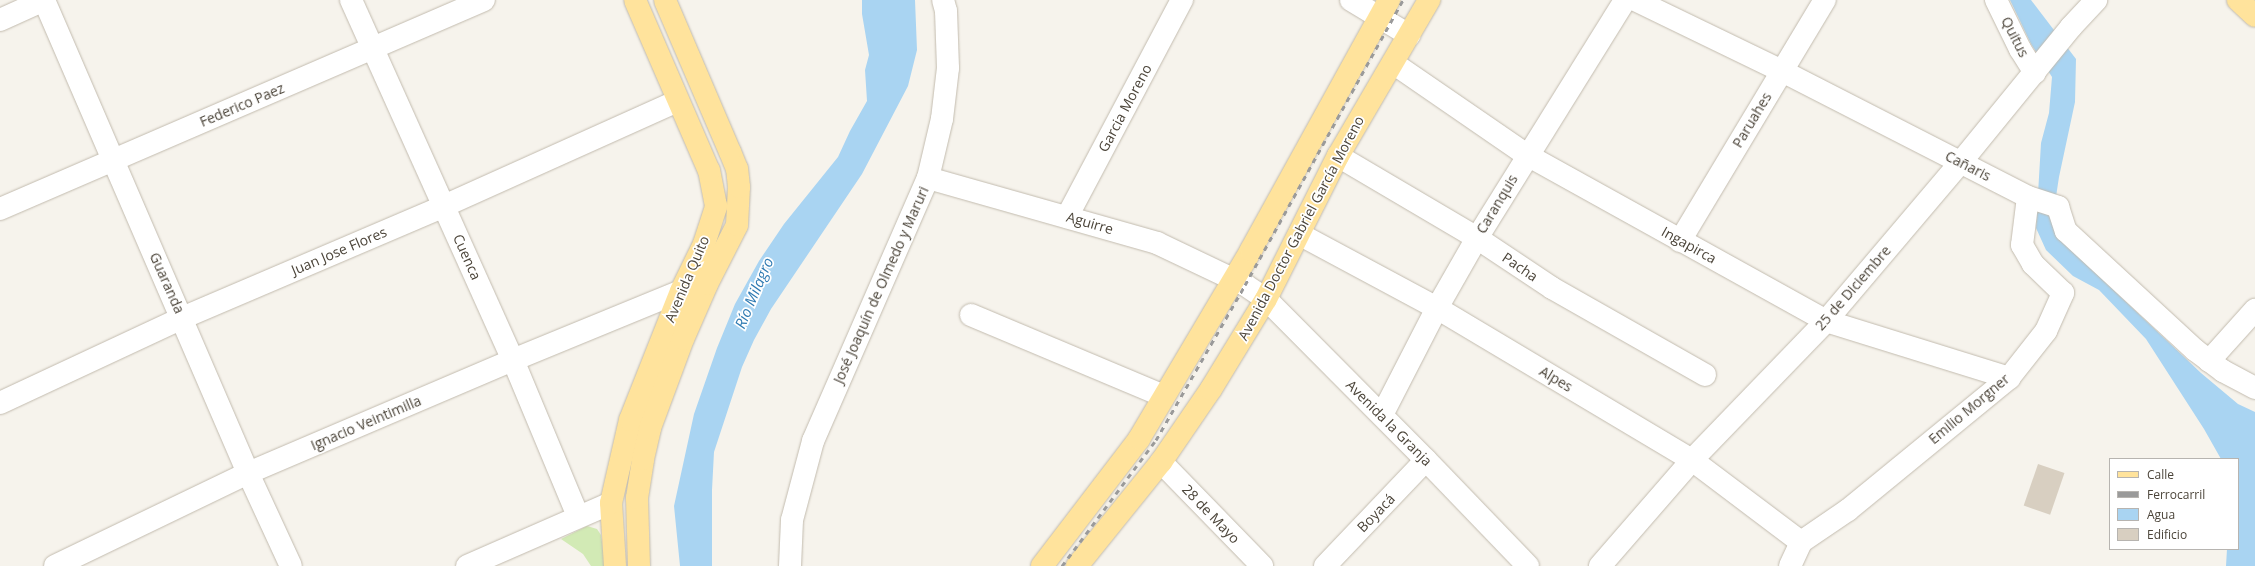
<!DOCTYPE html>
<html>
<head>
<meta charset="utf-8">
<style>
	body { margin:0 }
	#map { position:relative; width:2255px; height:566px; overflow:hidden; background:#f6f3ec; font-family:"Open Sans",sans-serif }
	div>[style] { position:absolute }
	.green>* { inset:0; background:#d2eab5 }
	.water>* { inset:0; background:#a9d4f2 }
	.building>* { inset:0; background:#d8cfc1; transform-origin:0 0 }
	.roads { filter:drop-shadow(0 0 1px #c2bbae) drop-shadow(0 0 1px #c2bbae) }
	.minor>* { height:22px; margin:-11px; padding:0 11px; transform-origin:11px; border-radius:11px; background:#fff }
	.major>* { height:22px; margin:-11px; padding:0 11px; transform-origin:11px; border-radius:11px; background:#ffe39c }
	.rail>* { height:3px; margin-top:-1.5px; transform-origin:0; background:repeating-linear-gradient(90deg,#9a9a9a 0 5px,transparent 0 10px) }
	span { translate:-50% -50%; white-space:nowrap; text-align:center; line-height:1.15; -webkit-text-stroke:3.5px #fff; paint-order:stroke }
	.street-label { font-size:14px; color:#4b4439 }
	.water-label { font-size:15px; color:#2e7ab2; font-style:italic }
	.legend { position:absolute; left:2109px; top:458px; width:130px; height:92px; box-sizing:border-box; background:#fff; border:1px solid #b7b4b0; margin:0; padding:5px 7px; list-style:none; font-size:12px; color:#4b4439 }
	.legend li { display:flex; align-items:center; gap:8px; height:20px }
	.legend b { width:20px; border:1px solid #b7b4b0 }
</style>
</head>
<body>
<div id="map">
	<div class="green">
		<i style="clip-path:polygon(587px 526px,597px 529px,601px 535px,605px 566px,591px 566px,583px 554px,561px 539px)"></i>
	</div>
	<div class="water">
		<i style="clip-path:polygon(862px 0,915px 0,917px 50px,908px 86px,862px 174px,771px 309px,754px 340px,742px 367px,714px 452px,712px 490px,712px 566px,680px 566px,674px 506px,694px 414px,717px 348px,735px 304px,759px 261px,784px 224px,838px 157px,850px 131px,867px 101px,865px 70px,869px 55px,862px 14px)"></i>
		<i style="clip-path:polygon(2010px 0,2031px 0,2076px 59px,2075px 102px,2059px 177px,2052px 223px,2064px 243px,2201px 373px,2238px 404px,2255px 412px,2255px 566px,2226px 566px,2227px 549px,2238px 549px,2238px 459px,2221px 459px,2204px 429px,2146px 339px,2099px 290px,2073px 276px,2046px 250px,2036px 228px,2041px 143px,2049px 113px,2052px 77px,2031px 44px)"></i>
	</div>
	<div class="building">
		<i style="left:2038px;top:464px;width:28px;height:44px;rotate:19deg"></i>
	</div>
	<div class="roads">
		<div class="minor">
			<i style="left:44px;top:0;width:515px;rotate:66.67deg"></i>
			<i style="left:248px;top:473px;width:102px;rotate:65.2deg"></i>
			<i style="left:351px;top:0;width:395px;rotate:65.8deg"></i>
			<i style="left:513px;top:360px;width:169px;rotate:67.4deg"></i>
			<i style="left:1351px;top:0;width:68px;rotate:31.1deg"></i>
			<i style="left:1635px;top:0;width:163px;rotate:25.8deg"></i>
			<i style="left:1782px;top:71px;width:276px;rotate:27.1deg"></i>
			<i style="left:2028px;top:197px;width:32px;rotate:18deg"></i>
			<i style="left:2058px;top:207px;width:25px;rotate:72deg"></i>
			<i style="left:2066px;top:231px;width:176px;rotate:42.7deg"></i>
			<i style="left:2195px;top:350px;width:35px;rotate:37deg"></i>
			<i style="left:2223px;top:371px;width:36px;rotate:28deg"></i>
			<i style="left:1996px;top:0;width:55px;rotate:63.9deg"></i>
			<i style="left:2020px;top:49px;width:28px;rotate:58deg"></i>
			<i style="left:0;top:20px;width:48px;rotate:-24.4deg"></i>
			<i style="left:1393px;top:63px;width:163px;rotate:34.5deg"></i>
			<i style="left:1527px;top:155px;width:342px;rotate:29deg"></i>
			<i style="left:1826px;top:321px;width:192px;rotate:17.3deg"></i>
			<i style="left:1338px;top:156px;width:161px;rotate:30.5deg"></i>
			<i style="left:1477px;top:238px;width:90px;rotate:33.7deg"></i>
			<i style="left:1552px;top:288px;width:176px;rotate:29.6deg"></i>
			<i style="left:928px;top:178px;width:238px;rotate:15.8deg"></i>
			<i style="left:1157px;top:243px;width:98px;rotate:25.5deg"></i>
			<i style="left:1245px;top:285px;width:25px;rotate:34deg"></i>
			<i style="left:1266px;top:299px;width:227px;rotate:45.2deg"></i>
			<i style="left:1426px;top:460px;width:147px;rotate:46.1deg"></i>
			<i style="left:0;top:209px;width:527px;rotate:-23.36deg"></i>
			<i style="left:1067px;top:217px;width:246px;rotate:-62.1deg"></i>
			<i style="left:1299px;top:234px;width:157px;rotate:28.2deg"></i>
			<i style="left:1437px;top:308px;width:297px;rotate:30.8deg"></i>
			<i style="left:1692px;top:460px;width:136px;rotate:37deg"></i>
			<i style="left:1680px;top:241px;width:281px;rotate:-59deg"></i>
			<i style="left:971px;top:315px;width:209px;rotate:22.8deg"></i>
			<i style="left:2209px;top:361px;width:69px;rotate:-48deg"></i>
			<i style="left:0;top:403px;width:201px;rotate:-25deg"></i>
			<i style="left:182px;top:318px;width:285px;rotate:-23.1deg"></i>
			<i style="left:444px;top:206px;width:256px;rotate:-24.2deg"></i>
			<i style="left:1382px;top:415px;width:120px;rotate:-62.8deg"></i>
			<i style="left:1437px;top:308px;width:81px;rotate:-60.3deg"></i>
			<i style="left:1477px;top:238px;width:280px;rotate:-58.1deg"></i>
			<i style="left:1161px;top:462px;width:145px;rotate:45.8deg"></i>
			<i style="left:55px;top:566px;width:214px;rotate:-25.7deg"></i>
			<i style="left:248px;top:473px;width:288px;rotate:-23.1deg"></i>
			<i style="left:513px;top:360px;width:182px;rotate:-22.3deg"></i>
			<i style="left:467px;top:566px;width:157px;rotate:-23.6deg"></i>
			<i style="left:790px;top:566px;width:46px;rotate:-87.5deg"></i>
			<i style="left:792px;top:520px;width:82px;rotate:-75.1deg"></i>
			<i style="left:813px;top:441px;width:287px;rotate:-66.4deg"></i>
			<i style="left:928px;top:178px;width:61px;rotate:-76.7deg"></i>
			<i style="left:942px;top:119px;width:51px;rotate:-83.3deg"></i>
			<i style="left:948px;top:68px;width:57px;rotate:-92deg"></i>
			<i style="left:946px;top:11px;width:11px;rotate:-105deg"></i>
			<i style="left:1325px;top:566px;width:146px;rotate:-46.4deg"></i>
			<i style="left:1600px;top:566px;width:140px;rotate:-49deg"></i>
			<i style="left:1692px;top:460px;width:193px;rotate:-46deg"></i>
			<i style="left:1826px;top:321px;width:209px;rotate:-49.7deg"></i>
			<i style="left:1961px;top:162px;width:174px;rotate:-50.8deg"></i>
			<i style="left:2071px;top:27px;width:37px;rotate:-47deg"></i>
			<i style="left:1790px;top:566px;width:26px;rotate:-65deg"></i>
			<i style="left:1801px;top:542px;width:57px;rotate:-34.2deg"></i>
			<i style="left:1848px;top:510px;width:208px;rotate:-39.3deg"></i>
			<i style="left:2009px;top:378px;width:60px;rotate:-51.8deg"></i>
			<i style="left:2046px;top:331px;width:42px;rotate:-65.9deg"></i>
			<i style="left:2063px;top:293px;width:42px;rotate:-136deg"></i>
			<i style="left:2033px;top:264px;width:22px;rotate:-120deg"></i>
			<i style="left:2022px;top:245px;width:48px;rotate:-82.9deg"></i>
		</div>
		<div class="major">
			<i style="left:2238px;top:0;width:23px;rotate:43deg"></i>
			<i style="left:615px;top:566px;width:63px;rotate:-93.6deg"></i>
			<i style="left:611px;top:503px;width:85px;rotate:-77.1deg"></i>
			<i style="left:630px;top:420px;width:139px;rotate:-68.4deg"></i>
			<i style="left:681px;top:291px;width:52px;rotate:-63.9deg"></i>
			<i style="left:704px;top:244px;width:40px;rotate:-72deg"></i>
			<i style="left:716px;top:206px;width:36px;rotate:-101deg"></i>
			<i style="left:709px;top:171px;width:186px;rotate:-113.4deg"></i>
			<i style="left:639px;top:566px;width:68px;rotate:-91.7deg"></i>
			<i style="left:637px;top:498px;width:39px;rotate:-81deg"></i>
			<i style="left:643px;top:459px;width:32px;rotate:-77deg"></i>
			<i style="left:650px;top:428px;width:95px;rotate:-69.7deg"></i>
			<i style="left:683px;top:339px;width:60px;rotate:-66.4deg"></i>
			<i style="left:707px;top:284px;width:66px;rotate:-63deg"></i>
			<i style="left:737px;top:225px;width:38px;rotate:-87deg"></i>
			<i style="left:739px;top:187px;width:18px;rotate:-96deg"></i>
			<i style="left:737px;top:169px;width:18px;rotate:-112deg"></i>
			<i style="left:730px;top:152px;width:165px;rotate:-113.2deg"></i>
			<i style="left:1042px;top:566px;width:160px;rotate:-52.6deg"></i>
			<i style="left:1139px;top:439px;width:220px;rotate:-59.3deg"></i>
			<i style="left:1251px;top:250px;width:286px;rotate:-61.1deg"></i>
			<i style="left:1077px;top:566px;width:134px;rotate:-51.1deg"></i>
			<i style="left:1161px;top:462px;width:88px;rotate:-55.6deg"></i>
			<i style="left:1211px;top:389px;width:105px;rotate:-58.6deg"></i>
			<i style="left:1266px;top:299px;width:160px;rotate:-63.3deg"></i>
			<i style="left:1338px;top:156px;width:181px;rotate:-59.7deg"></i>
		</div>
	</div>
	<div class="rail">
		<i style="left:1062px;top:566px;width:157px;rotate:-53.3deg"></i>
		<i style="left:1156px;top:440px;width:179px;rotate:-60.1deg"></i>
		<i style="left:1245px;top:285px;width:326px;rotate:-61deg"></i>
	</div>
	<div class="street-label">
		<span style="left:2015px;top:37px;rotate:63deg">Quitus</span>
		<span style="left:242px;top:105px;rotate:-23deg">Federico Paez</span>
		<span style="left:1125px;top:108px;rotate:-62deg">Garcia Moreno</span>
		<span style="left:1752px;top:120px;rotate:-59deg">Paruahes</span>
		<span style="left:1968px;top:166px;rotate:27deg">Cañaris</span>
		<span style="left:1497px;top:204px;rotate:-59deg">Caranquis</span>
		<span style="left:1090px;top:223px;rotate:16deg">Aguirre</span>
		<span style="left:1301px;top:228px;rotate:-62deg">Avenida Doctor Gabriel García Moreno</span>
		<span style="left:1689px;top:245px;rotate:29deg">Ingapirca</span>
		<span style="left:339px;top:251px;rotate:-23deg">Juan Jose Flores</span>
		<span style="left:467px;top:257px;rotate:66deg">Cuenca</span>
		<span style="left:1520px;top:267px;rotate:34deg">Pacha</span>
		<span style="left:687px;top:279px;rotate:-67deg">Avenida Quito</span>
		<span style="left:167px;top:283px;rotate:66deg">Guaranda</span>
		<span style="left:881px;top:285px;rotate:-66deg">José Joaquín de Olmedo y Maruri</span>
		<span style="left:1853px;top:288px;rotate:-49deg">25 de Diciembre</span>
		<span style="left:1556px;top:379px;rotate:31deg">Alpes</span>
		<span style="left:1969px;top:409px;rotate:-40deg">Emilio Morgner</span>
		<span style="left:366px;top:423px;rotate:-23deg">Ignacio Veintimilla</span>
		<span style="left:1389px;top:423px;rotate:45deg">Avenida la Granja</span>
		<span style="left:1376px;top:513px;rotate:-46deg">Boyacá</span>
		<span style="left:1211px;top:514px;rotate:46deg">28 de Mayo</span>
	</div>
	<div class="water-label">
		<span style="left:754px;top:293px;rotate:-67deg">Río Milagro</span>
	</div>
	<ul class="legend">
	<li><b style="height:5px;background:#ffe39c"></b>Calle</li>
	<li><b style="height:5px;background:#9a9a9a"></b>Ferrocarril</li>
	<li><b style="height:11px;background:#a9d4f2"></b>Agua</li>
	<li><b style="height:11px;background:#d8cfc1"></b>Edificio</li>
	</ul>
</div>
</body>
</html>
